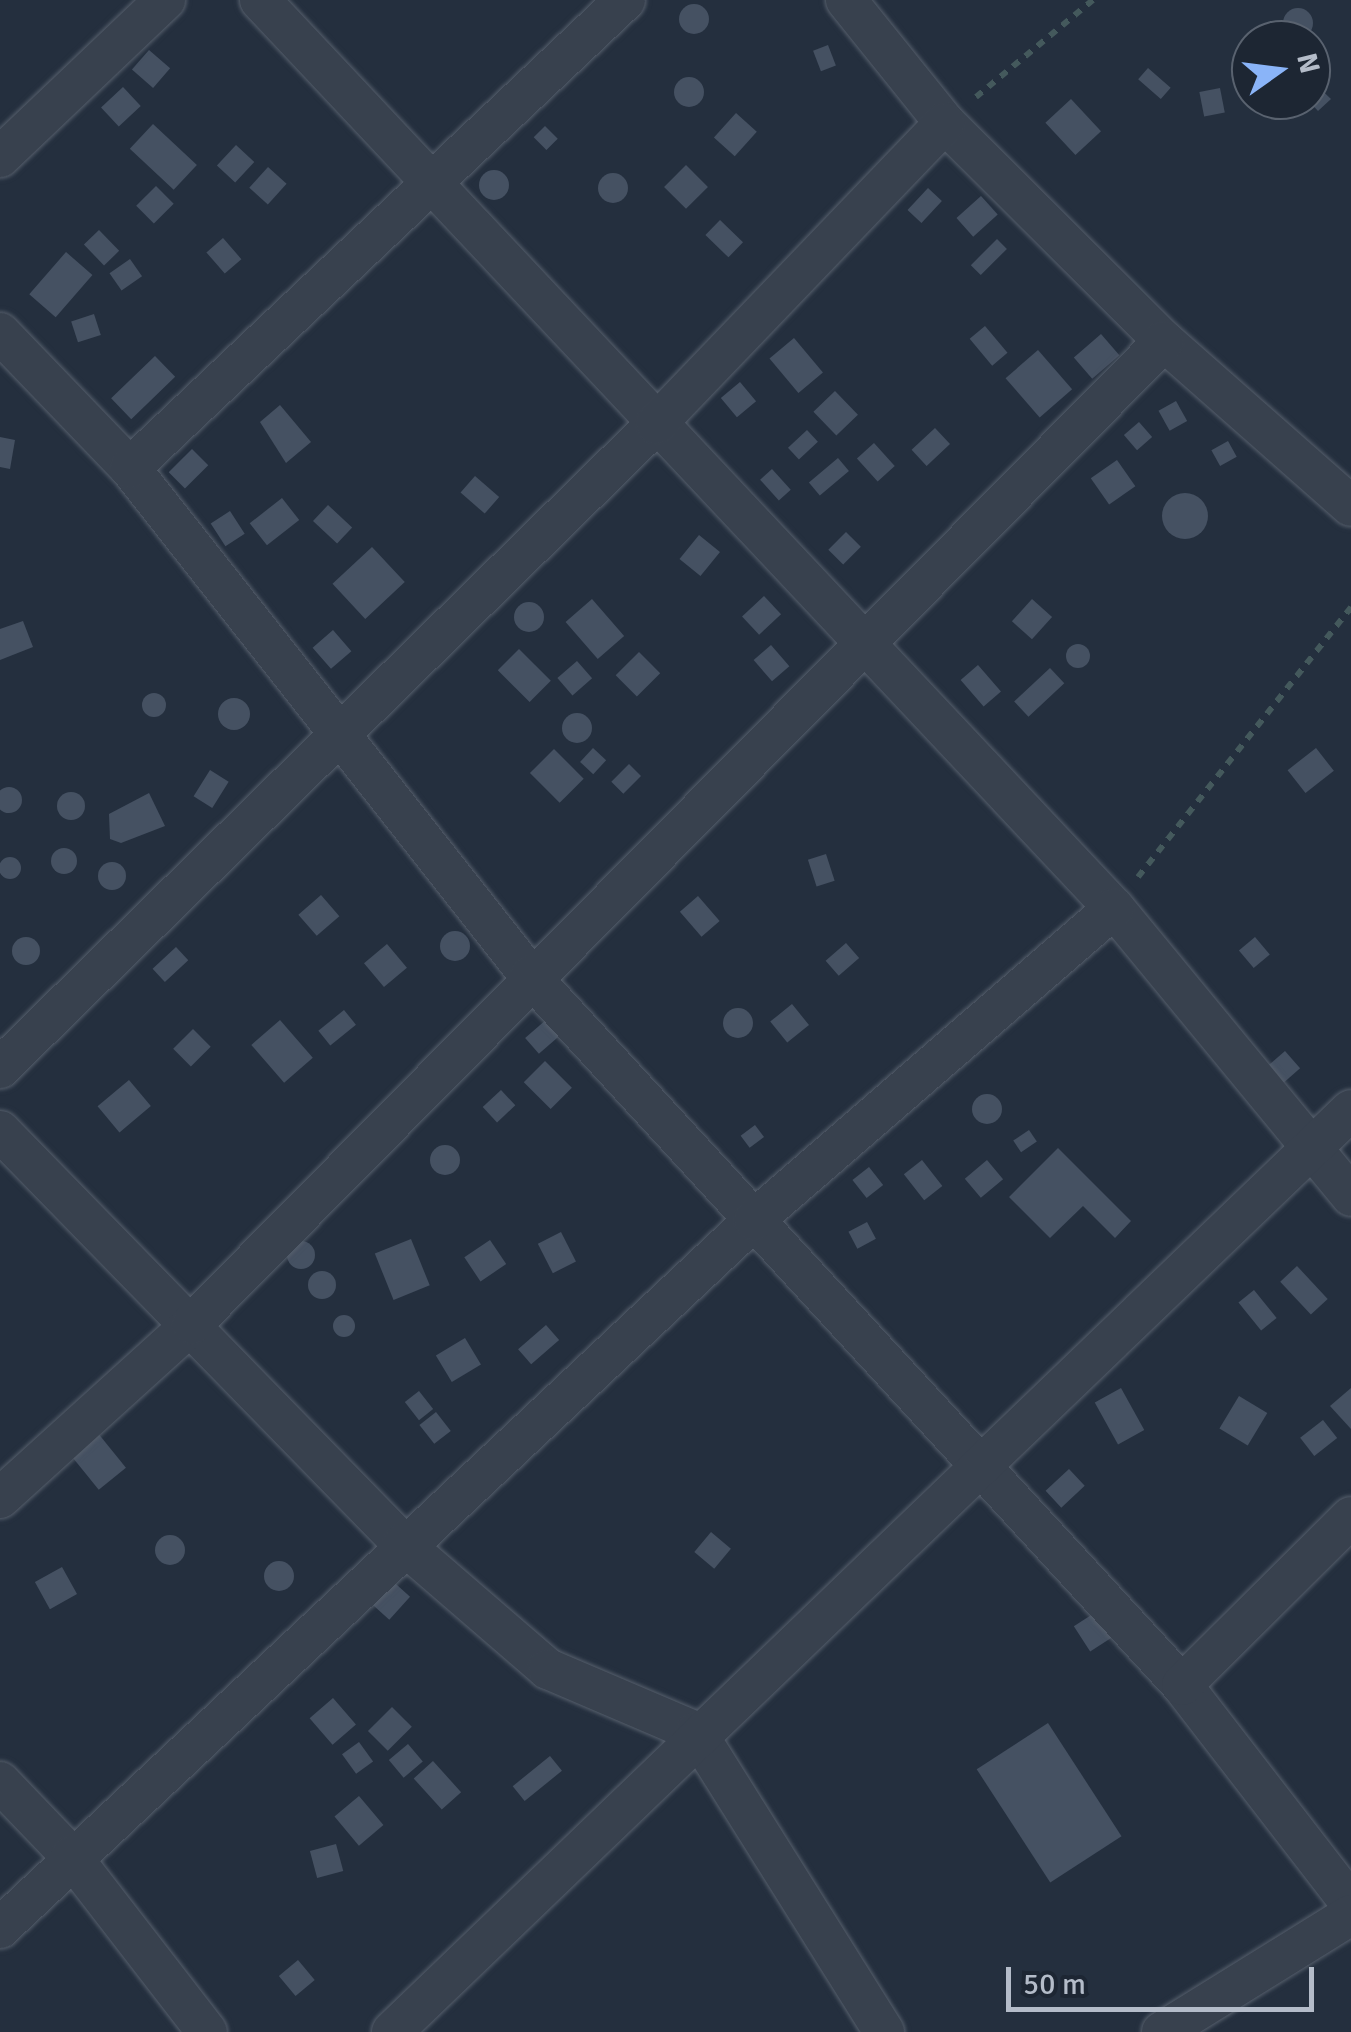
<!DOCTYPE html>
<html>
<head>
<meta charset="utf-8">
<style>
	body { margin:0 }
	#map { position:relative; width:1351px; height:2032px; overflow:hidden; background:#242f3e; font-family:Signika,sans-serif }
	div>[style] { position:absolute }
	.building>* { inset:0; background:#455162; transform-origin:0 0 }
	.round { border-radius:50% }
	.path>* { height:6px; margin-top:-3px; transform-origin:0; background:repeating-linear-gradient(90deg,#44595c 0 8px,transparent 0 16px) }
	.roads { filter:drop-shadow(0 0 2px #565f6c) drop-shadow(0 0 2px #565f6c) }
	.street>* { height:40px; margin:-20px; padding:0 20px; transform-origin:20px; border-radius:20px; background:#38414e }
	span { translate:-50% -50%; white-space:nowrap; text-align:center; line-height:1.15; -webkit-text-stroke:9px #1d2633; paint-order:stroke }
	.north { position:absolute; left:1231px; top:20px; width:100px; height:100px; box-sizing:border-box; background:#1d2633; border:2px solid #59626f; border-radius:50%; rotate:76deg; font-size:28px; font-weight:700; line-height:40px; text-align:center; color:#b4bcc9 }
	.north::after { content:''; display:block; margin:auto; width:35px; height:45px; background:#8ab4f8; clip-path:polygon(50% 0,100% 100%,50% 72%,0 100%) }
	.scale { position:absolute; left:1006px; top:1967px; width:308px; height:45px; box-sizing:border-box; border:5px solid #b4bcc9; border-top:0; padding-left:12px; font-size:30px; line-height:35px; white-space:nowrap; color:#b4bcc9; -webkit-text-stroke:8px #1d2633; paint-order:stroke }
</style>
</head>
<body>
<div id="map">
	<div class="building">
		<i class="round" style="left:679px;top:4px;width:30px;height:30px"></i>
		<i class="round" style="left:1283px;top:8px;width:30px;height:30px"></i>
		<i style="left:828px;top:45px;width:22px;height:16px;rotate:69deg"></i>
		<i style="left:149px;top:50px;width:28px;height:26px;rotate:41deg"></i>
		<i style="left:1148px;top:68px;width:30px;height:15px;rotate:41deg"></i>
		<i class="round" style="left:674px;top:77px;width:30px;height:30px"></i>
		<i style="clip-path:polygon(1311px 80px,1331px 99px,1318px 111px,1308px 100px)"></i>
		<i style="left:123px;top:87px;width:26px;height:30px;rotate:47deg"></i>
		<i style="left:1220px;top:88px;width:25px;height:21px;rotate:79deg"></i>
		<i style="left:1071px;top:99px;width:44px;height:35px;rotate:47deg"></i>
		<i style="left:736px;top:113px;width:28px;height:33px;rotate:42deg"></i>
		<i style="left:153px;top:124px;width:60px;height:34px;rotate:43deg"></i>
		<i style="left:545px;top:126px;width:18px;height:16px;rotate:45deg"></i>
		<i style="left:236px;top:145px;width:25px;height:28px;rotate:43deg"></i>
		<i style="left:686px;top:165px;width:31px;height:31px;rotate:45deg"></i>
		<i style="left:268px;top:167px;width:25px;height:28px;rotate:42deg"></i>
		<i class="round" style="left:479px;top:170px;width:30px;height:30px"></i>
		<i class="round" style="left:598px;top:173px;width:30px;height:30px"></i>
		<i style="left:156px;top:186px;width:25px;height:28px;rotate:45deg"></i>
		<i style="left:928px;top:188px;width:19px;height:30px;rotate:43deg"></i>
		<i style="left:981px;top:196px;width:25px;height:33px;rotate:48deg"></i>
		<i style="left:720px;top:220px;width:32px;height:21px;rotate:44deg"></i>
		<i style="left:99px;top:230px;width:29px;height:21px;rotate:46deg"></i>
		<i style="left:223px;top:238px;width:28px;height:22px;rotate:49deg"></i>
		<i style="left:997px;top:239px;width:14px;height:37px;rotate:45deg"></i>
		<i style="left:66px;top:252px;width:35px;height:56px;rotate:41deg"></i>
		<i style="left:130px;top:259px;width:21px;height:25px;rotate:55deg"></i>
		<i style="left:94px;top:314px;width:22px;height:24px;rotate:72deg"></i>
		<i style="left:985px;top:326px;width:35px;height:20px;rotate:50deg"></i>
		<i style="left:1101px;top:334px;width:28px;height:36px;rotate:49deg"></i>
		<i style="left:794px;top:338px;width:45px;height:32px;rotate:50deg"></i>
		<i style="left:1038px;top:350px;width:52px;height:43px;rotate:49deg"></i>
		<i style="left:155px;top:356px;width:29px;height:61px;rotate:46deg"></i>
		<i style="left:740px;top:382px;width:25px;height:25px;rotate:50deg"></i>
		<i style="left:835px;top:391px;width:33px;height:30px;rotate:46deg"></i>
		<i style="left:1176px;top:401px;width:23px;height:20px;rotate:61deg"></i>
		<i style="clip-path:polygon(280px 405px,311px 442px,286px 463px,260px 422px)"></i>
		<i style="left:1139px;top:422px;width:20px;height:20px;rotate:49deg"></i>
		<i style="left:935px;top:428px;width:22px;height:32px;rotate:47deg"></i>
		<i style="left:807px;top:430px;width:16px;height:26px;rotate:47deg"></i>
		<i style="clip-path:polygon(0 437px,15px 440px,10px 469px,0 467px)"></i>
		<i style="left:1228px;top:441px;width:18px;height:19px;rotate:61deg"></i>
		<i style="left:874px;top:443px;width:31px;height:23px;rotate:48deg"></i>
		<i style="left:192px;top:449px;width:23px;height:33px;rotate:45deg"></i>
		<i style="left:838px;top:458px;width:17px;height:38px;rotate:50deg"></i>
		<i style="left:1117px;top:460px;width:32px;height:32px;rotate:55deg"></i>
		<i style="left:772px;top:469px;width:28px;height:16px;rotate:48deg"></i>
		<i style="left:475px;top:476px;width:32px;height:22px;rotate:41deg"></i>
		<i class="round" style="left:1162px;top:493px;width:46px;height:46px"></i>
		<i style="left:282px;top:498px;width:28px;height:41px;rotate:52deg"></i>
		<i style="left:328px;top:505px;width:33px;height:22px;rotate:43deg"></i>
		<i style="left:230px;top:511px;width:27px;height:23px;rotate:57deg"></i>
		<i style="left:846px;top:532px;width:21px;height:25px;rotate:45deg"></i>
		<i style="left:699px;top:535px;width:27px;height:31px;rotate:39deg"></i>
		<i style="left:372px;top:547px;width:48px;height:54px;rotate:47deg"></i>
		<i style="left:764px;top:596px;width:25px;height:30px;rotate:47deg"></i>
		<i style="left:592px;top:599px;width:49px;height:35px;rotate:49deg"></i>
		<i style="left:1032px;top:599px;width:27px;height:30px;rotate:42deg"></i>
		<i class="round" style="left:514px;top:602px;width:30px;height:30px"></i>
		<i style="clip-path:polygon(23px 621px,33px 647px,0 660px,0 629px)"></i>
		<i style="left:333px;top:630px;width:28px;height:27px;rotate:49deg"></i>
		<i class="round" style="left:1066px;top:644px;width:24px;height:24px"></i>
		<i style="left:771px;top:645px;width:28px;height:23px;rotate:49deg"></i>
		<i style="left:519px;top:649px;width:45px;height:30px;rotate:45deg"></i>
		<i style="left:639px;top:652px;width:30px;height:33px;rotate:45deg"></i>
		<i style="left:577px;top:661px;width:23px;height:26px;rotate:49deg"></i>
		<i style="left:978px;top:665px;width:35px;height:23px;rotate:49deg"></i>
		<i style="left:1050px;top:668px;width:21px;height:49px;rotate:47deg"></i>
		<i class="round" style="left:142px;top:693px;width:24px;height:24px"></i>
		<i class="round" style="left:218px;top:698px;width:32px;height:32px"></i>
		<i class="round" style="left:562px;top:713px;width:30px;height:30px"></i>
		<i style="left:593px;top:748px;width:18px;height:19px;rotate:43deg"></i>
		<i style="left:1316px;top:748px;width:29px;height:36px;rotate:52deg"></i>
		<i style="left:554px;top:749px;width:42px;height:34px;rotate:45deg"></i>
		<i style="left:629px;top:764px;width:17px;height:25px;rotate:45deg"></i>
		<i style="left:210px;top:770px;width:22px;height:31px;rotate:32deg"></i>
		<i class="round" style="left:-4px;top:787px;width:26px;height:26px"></i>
		<i class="round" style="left:57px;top:792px;width:28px;height:28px"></i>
		<i style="clip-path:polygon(149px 793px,165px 826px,121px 843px,110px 839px,109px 814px)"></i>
		<i class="round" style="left:51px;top:848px;width:26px;height:26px"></i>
		<i style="left:826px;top:854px;width:28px;height:19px;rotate:72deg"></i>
		<i class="round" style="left:-1px;top:857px;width:22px;height:22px"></i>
		<i class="round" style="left:98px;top:862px;width:28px;height:28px"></i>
		<i style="left:321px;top:895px;width:28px;height:30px;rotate:49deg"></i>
		<i style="left:698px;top:896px;width:33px;height:24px;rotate:49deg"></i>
		<i class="round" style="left:440px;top:931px;width:30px;height:30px"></i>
		<i class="round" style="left:12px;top:937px;width:28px;height:28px"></i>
		<i style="left:1255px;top:937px;width:23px;height:21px;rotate:50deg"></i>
		<i style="left:846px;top:943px;width:20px;height:27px;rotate:49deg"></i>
		<i style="left:387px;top:944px;width:31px;height:30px;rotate:50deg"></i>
		<i style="left:176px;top:947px;width:18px;height:32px;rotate:47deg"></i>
		<i style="left:792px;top:1004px;width:27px;height:28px;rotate:51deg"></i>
		<i class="round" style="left:723px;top:1008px;width:30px;height:30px"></i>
		<i style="left:344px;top:1010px;width:19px;height:33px;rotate:51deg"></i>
		<i style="left:547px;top:1019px;width:21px;height:29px;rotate:49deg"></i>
		<i style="left:280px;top:1020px;width:50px;height:38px;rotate:49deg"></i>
		<i style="left:193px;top:1029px;width:25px;height:28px;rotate:45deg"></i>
		<i style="left:1285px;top:1051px;width:23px;height:23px;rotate:49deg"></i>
		<i style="left:545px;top:1061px;width:38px;height:30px;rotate:45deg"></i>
		<i style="left:129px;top:1080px;width:34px;height:41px;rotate:50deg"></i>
		<i style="left:501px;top:1090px;width:21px;height:25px;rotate:47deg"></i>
		<i class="round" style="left:972px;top:1094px;width:30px;height:30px"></i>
		<i style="left:755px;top:1125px;width:15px;height:18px;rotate:53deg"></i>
		<i style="left:1029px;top:1130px;width:14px;height:19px;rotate:56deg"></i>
		<i class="round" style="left:430px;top:1145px;width:30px;height:30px"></i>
		<i style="clip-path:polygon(1058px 1148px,1131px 1221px,1115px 1238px,1083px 1206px,1050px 1238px,1009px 1197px)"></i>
		<i style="left:922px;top:1160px;width:33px;height:23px;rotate:52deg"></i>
		<i style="left:987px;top:1160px;width:25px;height:29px;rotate:50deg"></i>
		<i style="left:869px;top:1167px;width:23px;height:21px;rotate:52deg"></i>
		<i style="left:867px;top:1222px;width:19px;height:21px;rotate:62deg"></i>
		<i style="left:561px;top:1232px;width:33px;height:26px;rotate:63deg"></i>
		<i style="left:411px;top:1239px;width:50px;height:39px;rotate:68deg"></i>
		<i style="left:490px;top:1240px;width:29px;height:31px;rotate:56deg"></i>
		<i class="round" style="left:287px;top:1241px;width:28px;height:28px"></i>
		<i style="left:1297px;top:1266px;width:45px;height:23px;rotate:47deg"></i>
		<i class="round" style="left:308px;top:1271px;width:28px;height:28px"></i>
		<i style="left:1254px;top:1290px;width:36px;height:20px;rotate:51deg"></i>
		<i class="round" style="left:333px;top:1315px;width:22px;height:22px"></i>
		<i style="left:546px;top:1325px;width:20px;height:37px;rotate:49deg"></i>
		<i style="left:465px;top:1338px;width:31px;height:34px;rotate:59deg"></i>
		<i style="left:1121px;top:1388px;width:48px;height:30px;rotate:61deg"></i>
		<i style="clip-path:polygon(1351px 1388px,1351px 1429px,1330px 1406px)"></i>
		<i style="left:419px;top:1391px;width:23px;height:18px;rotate:52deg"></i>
		<i style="left:1239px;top:1396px;width:33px;height:38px;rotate:31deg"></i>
		<i style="left:436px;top:1412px;width:24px;height:21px;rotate:52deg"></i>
		<i style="left:1323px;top:1420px;width:23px;height:29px;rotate:52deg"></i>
		<i style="left:97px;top:1432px;width:46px;height:35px;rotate:51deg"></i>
		<i style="left:1069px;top:1469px;width:23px;height:32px;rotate:47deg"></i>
		<i style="left:711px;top:1532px;width:26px;height:26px;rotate:40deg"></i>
		<i class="round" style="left:155px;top:1535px;width:30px;height:30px"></i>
		<i class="round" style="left:264px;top:1561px;width:30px;height:30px"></i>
		<i style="left:62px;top:1567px;width:31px;height:31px;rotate:61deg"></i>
		<i style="left:387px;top:1576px;width:31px;height:31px;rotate:42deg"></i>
		<i style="left:1099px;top:1610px;width:30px;height:30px;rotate:57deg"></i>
		<i style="left:333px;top:1698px;width:35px;height:31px;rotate:49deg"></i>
		<i style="left:392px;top:1707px;width:28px;height:34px;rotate:45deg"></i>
		<i style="left:1048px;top:1723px;width:135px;height:85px;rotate:57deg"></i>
		<i style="left:359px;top:1742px;width:24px;height:21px;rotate:54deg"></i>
		<i style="left:408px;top:1744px;width:23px;height:25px;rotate:50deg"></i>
		<i style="left:550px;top:1756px;width:19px;height:48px;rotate:51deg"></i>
		<i style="left:433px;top:1761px;width:42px;height:26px;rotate:48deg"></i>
		<i style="left:359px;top:1796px;width:38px;height:32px;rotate:50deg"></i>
		<i style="left:336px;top:1844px;width:28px;height:27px;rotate:75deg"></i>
		<i style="left:298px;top:1960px;width:26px;height:25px;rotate:50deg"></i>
	</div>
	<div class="path">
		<i style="left:976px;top:97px;width:152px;rotate:-39.7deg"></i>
		<i style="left:1138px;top:877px;width:344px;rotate:-51.7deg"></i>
	</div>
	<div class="roads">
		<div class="street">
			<i style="left:260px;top:0;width:1247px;rotate:46.76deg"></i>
			<i style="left:1114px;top:908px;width:373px;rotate:50.5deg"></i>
			<i style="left:846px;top:0;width:158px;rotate:51.2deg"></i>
			<i style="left:945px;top:123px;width:309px;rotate:44.9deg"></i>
			<i style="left:1164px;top:341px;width:249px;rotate:41.4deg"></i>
			<i style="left:0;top:157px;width:228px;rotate:-43.6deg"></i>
			<i style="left:0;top:333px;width:187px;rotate:46.1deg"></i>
			<i style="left:130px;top:468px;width:647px;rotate:51.78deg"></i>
			<i style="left:530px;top:976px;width:963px;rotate:47.4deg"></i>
			<i style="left:1182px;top:1685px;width:277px;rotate:52.3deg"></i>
			<i style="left:130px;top:468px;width:681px;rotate:-43.39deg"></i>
			<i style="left:0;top:1068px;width:919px;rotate:-44.47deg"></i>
			<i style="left:656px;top:424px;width:417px;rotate:-46.2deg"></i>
			<i style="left:0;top:1131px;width:577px;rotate:45.7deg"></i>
			<i style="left:403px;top:1544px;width:191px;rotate:40.8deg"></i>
			<i style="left:548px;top:1669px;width:161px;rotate:23.1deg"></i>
			<i style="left:696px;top:1732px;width:354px;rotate:57.9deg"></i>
			<i style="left:0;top:1498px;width:259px;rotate:-42.2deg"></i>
			<i style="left:192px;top:1324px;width:1382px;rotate:-45.32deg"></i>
			<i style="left:1182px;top:1685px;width:238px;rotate:-44.8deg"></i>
			<i style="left:0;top:1782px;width:103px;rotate:46.2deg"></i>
			<i style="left:71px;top:1856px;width:222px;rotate:52.3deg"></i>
			<i style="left:0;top:1928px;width:1034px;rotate:-43.2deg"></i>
			<i style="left:754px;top:1220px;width:476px;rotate:-40.9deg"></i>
			<i style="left:392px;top:2032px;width:1330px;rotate:-43.87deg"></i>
			<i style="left:1162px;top:2032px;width:222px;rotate:-31.8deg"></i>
		</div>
	</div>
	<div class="north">N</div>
	<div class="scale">50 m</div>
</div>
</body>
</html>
